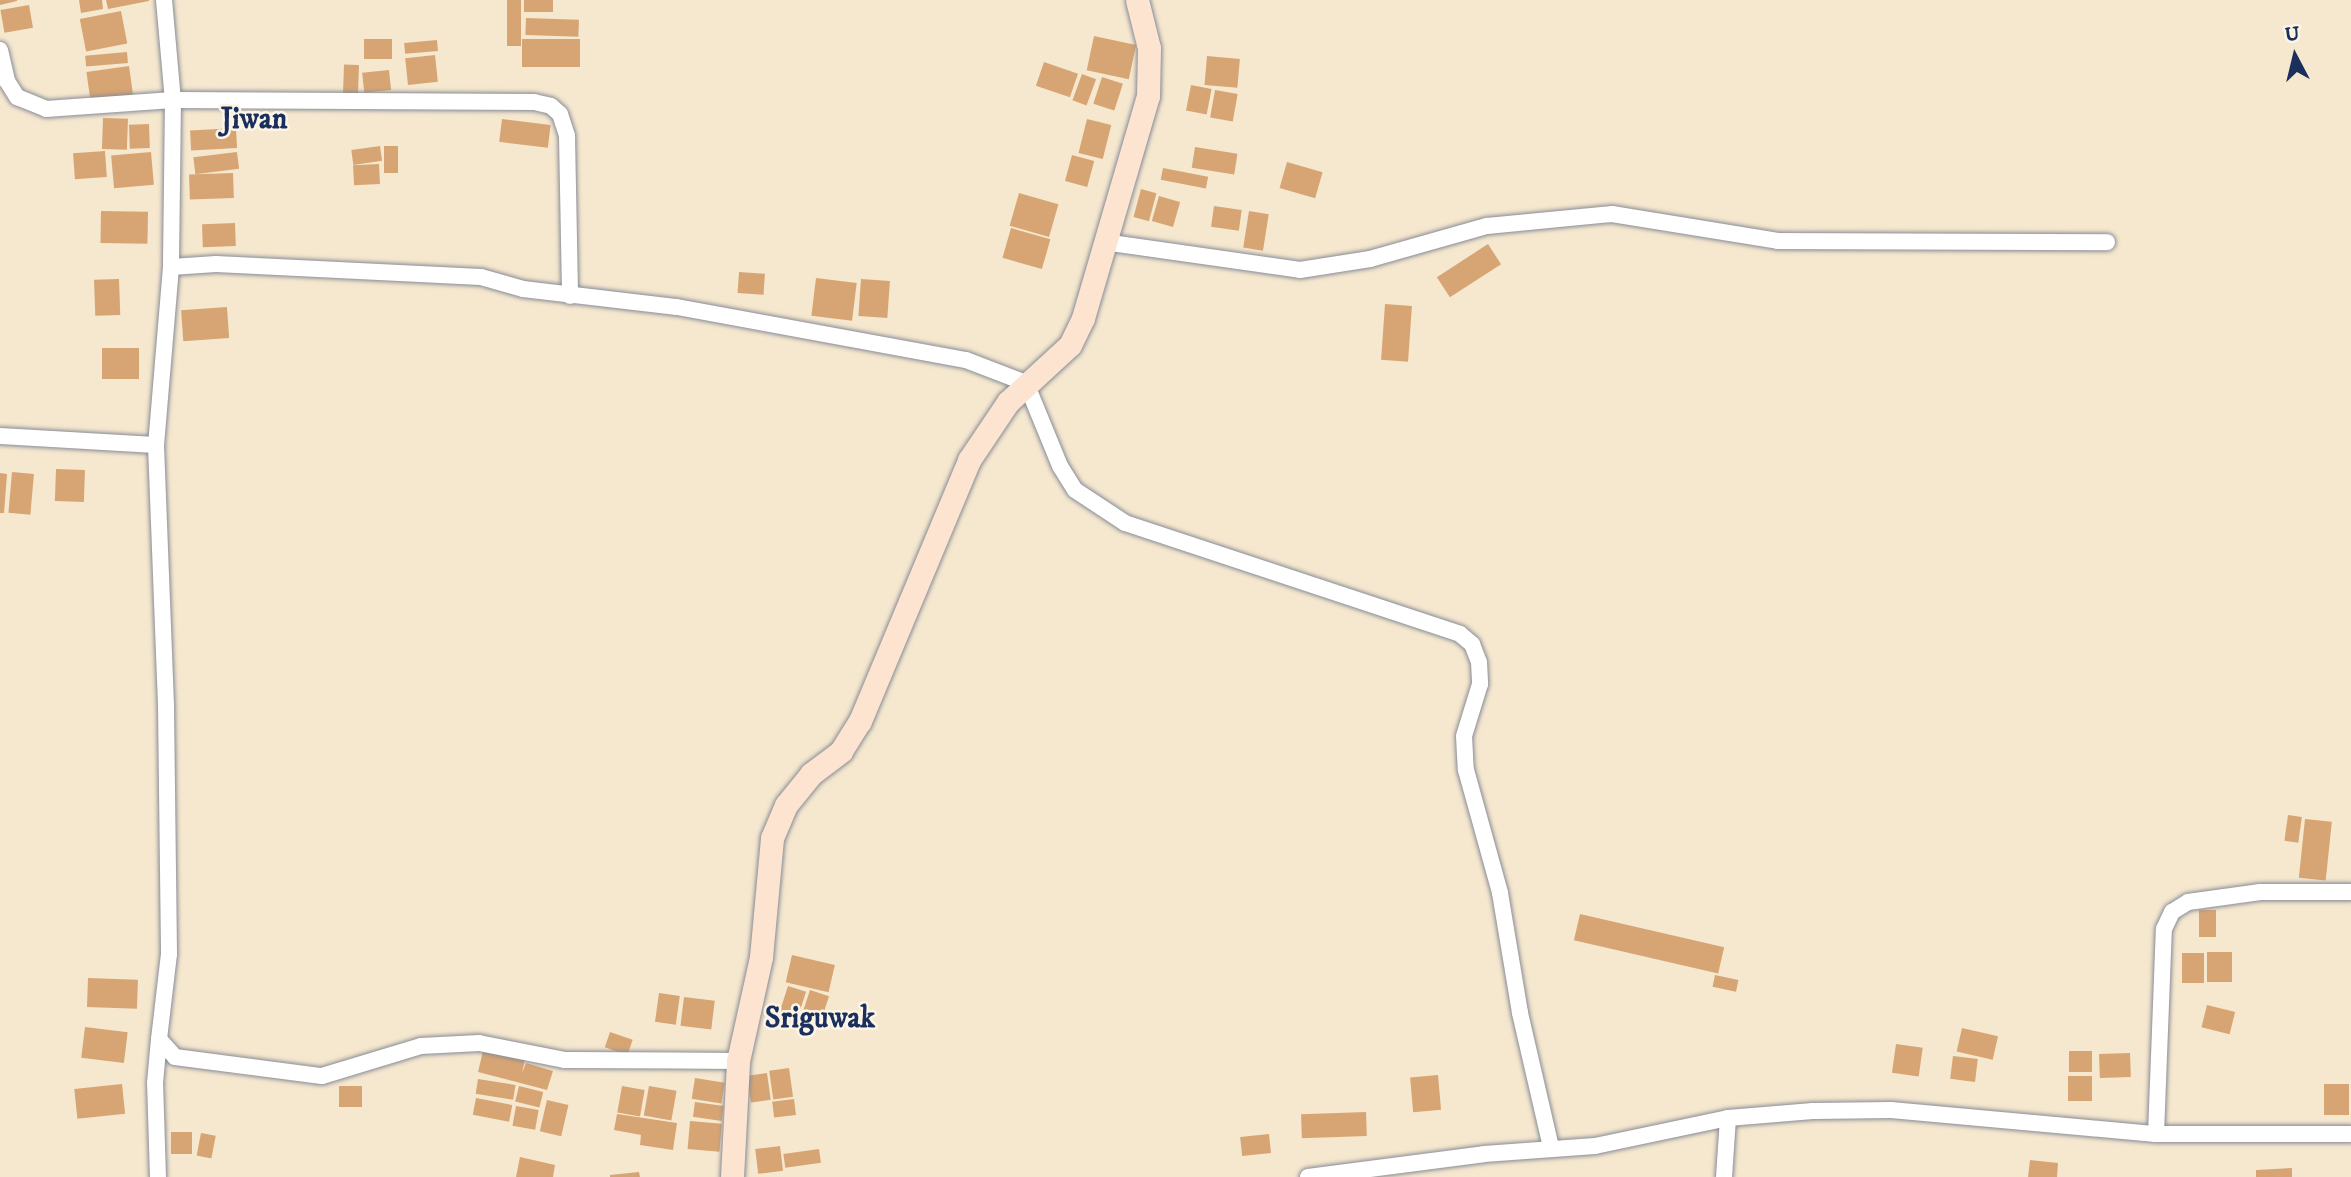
<!DOCTYPE html>
<html>
<head>
<meta charset="utf-8">
<style>
	body { margin:0 }
	#map { position:relative; width:2351px; height:1177px; overflow:hidden; background:#f6e8cf; font-family:"IM FELL DW Pica",serif }
	div>[style] { position:absolute }
	.building>* { inset:0; background:#d7a573; transform-origin:0 0 }
	.roads { filter:drop-shadow(0 0 2px #888c96) drop-shadow(0 0 2px #888c96) }
	.street>* { height:16px; margin:-8px; padding:0 8px; transform-origin:8px; border-radius:8px; background:#fff }
	.secondary>* { height:23px; margin:-11.5px; padding:0 11.5px; transform-origin:11.5px; border-radius:11.5px; background:#fde4d1 }
	span { translate:-50% -50%; white-space:nowrap; text-align:center; line-height:1.15; -webkit-text-stroke:5px #fcf5e5; paint-order:stroke }
	.quarter-label { font-size:30px; color:#1b2f5e; font-weight:700 }
	.north { position:absolute; left:2260px; top:21px; width:70px; height:70px; -webkit-text-stroke:5px #fcf5e5; paint-order:stroke; rotate:353deg; font-size:19px; font-weight:700; line-height:28px; text-align:center; color:#1b2f5e }
	.north::after { content:''; display:block; margin:auto; width:24px; height:32px; background:#1b2f5e; clip-path:polygon(50% 0,100% 100%,50% 72%,0 100%) }
</style>
</head>
<body>
<div id="map">
	<div class="building">
		<i style="clip-path:polygon(0 0,17px 0,17px 1px,0 5px)"></i>
		<i style="clip-path:polygon(79px 0,102px 0,103px 9px,81px 13px)"></i>
		<i style="clip-path:polygon(106px 0,149px 0,149px 1px,108px 9px)"></i>
		<i style="left:507px;top:0;width:14px;height:46px"></i>
		<i style="left:524px;top:0;width:29px;height:12px"></i>
		<i style="left:29px;top:5px;width:23px;height:29px;rotate:80deg"></i>
		<i style="left:121px;top:11px;width:33px;height:42px;rotate:79deg"></i>
		<i style="left:526px;top:18px;width:53px;height:17px;rotate:2deg"></i>
		<i style="left:1094px;top:36px;width:43px;height:35px;rotate:12deg"></i>
		<i style="left:392px;top:39px;width:20px;height:28px;rotate:90deg"></i>
		<i style="left:580px;top:39px;width:28px;height:58px;rotate:90deg"></i>
		<i style="left:437px;top:40px;width:11px;height:33px;rotate:85deg"></i>
		<i style="left:127px;top:52px;width:11px;height:42px;rotate:85deg"></i>
		<i style="left:435px;top:55px;width:27px;height:30px;rotate:84deg"></i>
		<i style="left:1207px;top:56px;width:33px;height:29px;rotate:5deg"></i>
		<i style="left:1044px;top:62px;width:36px;height:25px;rotate:19deg"></i>
		<i style="left:359px;top:65px;width:29px;height:15px;rotate:92deg"></i>
		<i style="left:129px;top:66px;width:30px;height:43px;rotate:82deg"></i>
		<i style="left:389px;top:70px;width:20px;height:27px;rotate:84deg"></i>
		<i style="left:1082px;top:74px;width:15px;height:28px;rotate:20deg"></i>
		<i style="left:1102px;top:77px;width:22px;height:28px;rotate:18deg"></i>
		<i style="left:1191px;top:85px;width:21px;height:26px;rotate:11deg"></i>
		<i style="left:1215px;top:90px;width:23px;height:28px;rotate:10deg"></i>
		<i style="left:103px;top:118px;width:25px;height:31px;rotate:2deg"></i>
		<i style="left:502px;top:119px;width:49px;height:23px;rotate:7deg"></i>
		<i style="left:1087px;top:119px;width:25px;height:35px;rotate:14deg"></i>
		<i style="left:149px;top:124px;width:24px;height:20px;rotate:88deg"></i>
		<i style="left:236px;top:128px;width:20px;height:46px;rotate:87deg"></i>
		<i style="left:380px;top:146px;width:15px;height:29px;rotate:82deg"></i>
		<i style="left:384px;top:146px;width:14px;height:27px"></i>
		<i style="left:1195px;top:147px;width:43px;height:21px;rotate:9deg"></i>
		<i style="left:105px;top:151px;width:26px;height:32px;rotate:86deg"></i>
		<i style="left:151px;top:152px;width:33px;height:40px;rotate:85deg"></i>
		<i style="left:237px;top:152px;width:17px;height:44px;rotate:83deg"></i>
		<i style="left:1072px;top:155px;width:23px;height:27px;rotate:15deg"></i>
		<i style="left:1287px;top:162px;width:37px;height:27px;rotate:16deg"></i>
		<i style="left:379px;top:164px;width:20px;height:26px;rotate:87deg"></i>
		<i style="left:1163px;top:168px;width:46px;height:12px;rotate:11deg"></i>
		<i style="left:233px;top:173px;width:25px;height:44px;rotate:88deg"></i>
		<i style="left:1141px;top:189px;width:16px;height:29px;rotate:15deg"></i>
		<i style="left:1019px;top:193px;width:41px;height:34px;rotate:16deg"></i>
		<i style="left:1159px;top:196px;width:22px;height:26px;rotate:16deg"></i>
		<i style="left:1214px;top:206px;width:28px;height:21px;rotate:8deg"></i>
		<i style="left:101px;top:211px;width:47px;height:32px;rotate:1deg"></i>
		<i style="left:1249px;top:211px;width:20px;height:37px;rotate:9deg"></i>
		<i style="left:235px;top:223px;width:23px;height:33px;rotate:88deg"></i>
		<i style="left:1011px;top:228px;width:41px;height:31px;rotate:16deg"></i>
		<i style="left:1488px;top:244px;width:24px;height:61px;rotate:57deg"></i>
		<i style="left:739px;top:272px;width:26px;height:21px;rotate:4deg"></i>
		<i style="left:816px;top:278px;width:41px;height:38px;rotate:7deg"></i>
		<i style="left:119px;top:279px;width:36px;height:25px;rotate:88deg"></i>
		<i style="left:861px;top:279px;width:29px;height:37px;rotate:4deg"></i>
		<i style="left:1385px;top:304px;width:27px;height:56px;rotate:4deg"></i>
		<i style="left:227px;top:307px;width:31px;height:46px;rotate:86deg"></i>
		<i style="left:102px;top:348px;width:37px;height:31px"></i>
		<i style="left:56px;top:469px;width:29px;height:32px;rotate:2deg"></i>
		<i style="left:12px;top:472px;width:22px;height:41px;rotate:5deg"></i>
		<i style="clip-path:polygon(0 473px,7px 474px,4px 513px,0 513px)"></i>
		<i style="left:2288px;top:815px;width:14px;height:26px;rotate:8deg"></i>
		<i style="left:2305px;top:819px;width:27px;height:59px;rotate:6deg"></i>
		<i style="left:2199px;top:910px;width:17px;height:27px"></i>
		<i style="left:1580px;top:914px;width:148px;height:27px;rotate:13deg"></i>
		<i style="left:2232px;top:952px;width:30px;height:25px;rotate:90deg"></i>
		<i style="left:2182px;top:953px;width:22px;height:30px"></i>
		<i style="left:792px;top:955px;width:44px;height:28px;rotate:13deg"></i>
		<i style="left:1715px;top:975px;width:24px;height:12px;rotate:12deg"></i>
		<i style="left:88px;top:978px;width:50px;height:29px;rotate:2deg"></i>
		<i style="left:788px;top:986px;width:19px;height:28px;rotate:18deg"></i>
		<i style="left:810px;top:990px;width:20px;height:29px;rotate:18deg"></i>
		<i style="left:659px;top:993px;width:21px;height:29px;rotate:8deg"></i>
		<i style="left:684px;top:997px;width:31px;height:29px;rotate:7deg"></i>
		<i style="left:2207px;top:1005px;width:29px;height:23px;rotate:14deg"></i>
		<i style="left:85px;top:1027px;width:43px;height:31px;rotate:7deg"></i>
		<i style="left:1962px;top:1028px;width:37px;height:24px;rotate:13deg"></i>
		<i style="left:610px;top:1032px;width:24px;height:16px;rotate:19deg"></i>
		<i style="left:1896px;top:1044px;width:27px;height:29px;rotate:8deg"></i>
		<i style="clip-path:polygon(483px 1051px,525px 1060px,522px 1073px,526px 1063px,553px 1071px,547px 1090px,478px 1072px)"></i>
		<i style="left:2069px;top:1051px;width:23px;height:21px"></i>
		<i style="left:2130px;top:1053px;width:24px;height:31px;rotate:88deg"></i>
		<i style="left:1953px;top:1056px;width:25px;height:23px;rotate:7deg"></i>
		<i style="left:789px;top:1068px;width:29px;height:20px;rotate:82deg"></i>
		<i style="left:767px;top:1073px;width:27px;height:20px;rotate:82deg"></i>
		<i style="left:1438px;top:1075px;width:35px;height:28px;rotate:85deg"></i>
		<i style="left:2068px;top:1076px;width:24px;height:25px"></i>
		<i style="left:695px;top:1078px;width:30px;height:21px;rotate:9deg"></i>
		<i style="left:478px;top:1079px;width:38px;height:15px;rotate:9deg"></i>
		<i style="left:122px;top:1084px;width:30px;height:48px;rotate:84deg"></i>
		<i style="left:2349px;top:1084px;width:31px;height:25px;rotate:90deg"></i>
		<i style="left:339px;top:1086px;width:23px;height:21px"></i>
		<i style="left:519px;top:1086px;width:25px;height:16px;rotate:14deg"></i>
		<i style="left:622px;top:1086px;width:23px;height:27px;rotate:10deg"></i>
		<i style="left:649px;top:1086px;width:28px;height:30px;rotate:10deg"></i>
		<i style="left:476px;top:1098px;width:37px;height:17px;rotate:11deg"></i>
		<i style="left:794px;top:1099px;width:16px;height:22px;rotate:83deg"></i>
		<i style="left:547px;top:1100px;width:22px;height:32px;rotate:13deg"></i>
		<i style="left:695px;top:1102px;width:29px;height:15px;rotate:8deg"></i>
		<i style="left:516px;top:1106px;width:23px;height:20px;rotate:10deg"></i>
		<i style="left:1366px;top:1112px;width:24px;height:65px;rotate:88deg"></i>
		<i style="clip-path:polygon(617px 1114px,677px 1123px,673px 1150px,640px 1145px,641px 1135px,614px 1130px)"></i>
		<i style="left:690px;top:1121px;width:32px;height:28px;rotate:5deg"></i>
		<i style="left:171px;top:1132px;width:21px;height:22px"></i>
		<i style="left:201px;top:1133px;width:15px;height:23px;rotate:11deg"></i>
		<i style="left:1269px;top:1134px;width:19px;height:29px;rotate:84deg"></i>
		<i style="left:780px;top:1146px;width:25px;height:25px;rotate:83deg"></i>
		<i style="left:819px;top:1149px;width:14px;height:36px;rotate:82deg"></i>
		<i style="clip-path:polygon(520px 1157px,555px 1165px,553px 1177px,516px 1177px)"></i>
		<i style="clip-path:polygon(2030px 1160px,2058px 1163px,2057px 1177px,2028px 1177px)"></i>
		<i style="clip-path:polygon(2292px 1168px,2292px 1177px,2256px 1177px,2256px 1170px)"></i>
		<i style="clip-path:polygon(639px 1172px,640px 1177px,610px 1177px,610px 1175px)"></i>
	</div>
	<div class="roads">
		<div class="street">
			<i style="left:164px;top:0;width:100px;rotate:84.9deg"></i>
			<i style="left:173px;top:100px;width:167px;rotate:90.7deg"></i>
			<i style="left:171px;top:267px;width:179px;rotate:94.8deg"></i>
			<i style="left:156px;top:445px;width:262px;rotate:87.8deg"></i>
			<i style="left:166px;top:707px;width:247px;rotate:89.3deg"></i>
			<i style="left:169px;top:954px;width:86px;rotate:96.7deg"></i>
			<i style="left:159px;top:1039px;width:24px;rotate:48deg"></i>
			<i style="left:175px;top:1057px;width:148px;rotate:7.4deg"></i>
			<i style="left:322px;top:1076px;width:103px;rotate:-16.9deg"></i>
			<i style="left:421px;top:1046px;width:58px;rotate:-3deg"></i>
			<i style="left:479px;top:1043px;width:88px;rotate:11.2deg"></i>
			<i style="left:565px;top:1060px;width:173px;rotate:0.3deg"></i>
			<i style="left:0;top:50px;width:32px;rotate:77deg"></i>
			<i style="left:7px;top:81px;width:19px;rotate:58deg"></i>
			<i style="left:17px;top:97px;width:31px;rotate:22deg"></i>
			<i style="left:46px;top:109px;width:127px;rotate:-4.1deg"></i>
			<i style="left:173px;top:100px;width:361px;rotate:0.3deg"></i>
			<i style="left:534px;top:102px;width:17px;rotate:13deg"></i>
			<i style="left:551px;top:106px;width:12px;rotate:42deg"></i>
			<i style="left:560px;top:114px;width:23px;rotate:72deg"></i>
			<i style="left:567px;top:136px;width:160px;rotate:88.9deg"></i>
			<i style="left:1104px;top:242px;width:198px;rotate:8.1deg"></i>
			<i style="left:1300px;top:270px;width:71px;rotate:-8.9deg"></i>
			<i style="left:1370px;top:259px;width:122px;rotate:-15.8deg"></i>
			<i style="left:1487px;top:226px;width:126px;rotate:-5.5deg"></i>
			<i style="left:1612px;top:214px;width:168px;rotate:9.2deg"></i>
			<i style="left:1778px;top:241px;width:329px;rotate:0.2deg"></i>
			<i style="left:171px;top:267px;width:45px;rotate:-3.8deg"></i>
			<i style="left:216px;top:264px;width:265px;rotate:2.8deg"></i>
			<i style="left:481px;top:277px;width:44px;rotate:15.9deg"></i>
			<i style="left:523px;top:289px;width:155px;rotate:6.7deg"></i>
			<i style="left:677px;top:307px;width:294px;rotate:10.4deg"></i>
			<i style="left:966px;top:360px;width:64px;rotate:21deg"></i>
			<i style="left:1026px;top:383px;width:90px;rotate:67.7deg"></i>
			<i style="left:1060px;top:466px;width:28px;rotate:58deg"></i>
			<i style="left:1075px;top:490px;width:60px;rotate:33.4deg"></i>
			<i style="left:1125px;top:523px;width:353px;rotate:18.3deg"></i>
			<i style="left:1460px;top:634px;width:16px;rotate:40deg"></i>
			<i style="left:1472px;top:644px;width:19px;rotate:69deg"></i>
			<i style="left:1479px;top:662px;width:22px;rotate:87deg"></i>
			<i style="left:1480px;top:684px;width:54px;rotate:107.1deg"></i>
			<i style="left:1464px;top:736px;width:34px;rotate:87deg"></i>
			<i style="left:1466px;top:770px;width:128px;rotate:74.5deg"></i>
			<i style="left:1500px;top:893px;width:122px;rotate:80.5deg"></i>
			<i style="left:1520px;top:1013px;width:138px;rotate:77deg"></i>
			<i style="left:0;top:436px;width:156px;rotate:3.3deg"></i>
			<i style="left:2156px;top:1134px;width:205px;rotate:-87.8deg"></i>
			<i style="left:2164px;top:929px;width:19px;rotate:-65deg"></i>
			<i style="left:2172px;top:912px;width:19px;rotate:-32deg"></i>
			<i style="left:2188px;top:902px;width:73px;rotate:-7.9deg"></i>
			<i style="left:2260px;top:892px;width:91px"></i>
			<i style="left:158px;top:1177px;width:94px;rotate:-91.8deg"></i>
			<i style="left:155px;top:1083px;width:44px;rotate:-84.8deg"></i>
			<i style="left:1308px;top:1177px;width:177px;rotate:-7.4deg"></i>
			<i style="left:1484px;top:1154px;width:111px;rotate:-4.1deg"></i>
			<i style="left:1595px;top:1146px;width:136px;rotate:-11.9deg"></i>
			<i style="left:1728px;top:1118px;width:85px;rotate:-4.7deg"></i>
			<i style="left:1813px;top:1111px;width:78px;rotate:-0.7deg"></i>
			<i style="left:1891px;top:1110px;width:266px;rotate:5.2deg"></i>
			<i style="left:2156px;top:1134px;width:195px"></i>
			<i style="left:1724px;top:1177px;width:59px;rotate:-86.1deg"></i>
		</div>
		<div class="secondary">
			<i style="left:732px;top:1177px;width:116px;rotate:-87deg"></i>
			<i style="left:738px;top:1061px;width:107px;rotate:-77.5deg"></i>
			<i style="left:761px;top:957px;width:120px;rotate:-84.7deg"></i>
			<i style="left:772px;top:838px;width:36px;rotate:-67deg"></i>
			<i style="left:786px;top:805px;width:40px;rotate:-51deg"></i>
			<i style="left:811px;top:774px;width:38px;rotate:-37deg"></i>
			<i style="left:841px;top:751px;width:36px;rotate:-58deg"></i>
			<i style="left:860px;top:721px;width:283px;rotate:-67.3deg"></i>
			<i style="left:969px;top:460px;width:70px;rotate:-56.1deg"></i>
			<i style="left:1008px;top:402px;width:84px;rotate:-42.6deg"></i>
			<i style="left:1070px;top:345px;width:30px;rotate:-64deg"></i>
			<i style="left:1083px;top:318px;width:231px;rotate:-73.7deg"></i>
			<i style="left:1148px;top:96px;width:48px;rotate:-88.8deg"></i>
			<i style="left:1149px;top:48px;width:49px;rotate:-104deg"></i>
		</div>
	</div>
	<div class="quarter-label">
		<span style="left:254px;top:120px">Jiwan</span>
		<span style="left:820px;top:1019px">Sriguwak</span>
	</div>
	<div class="north">U</div>
</div>
</body>
</html>
